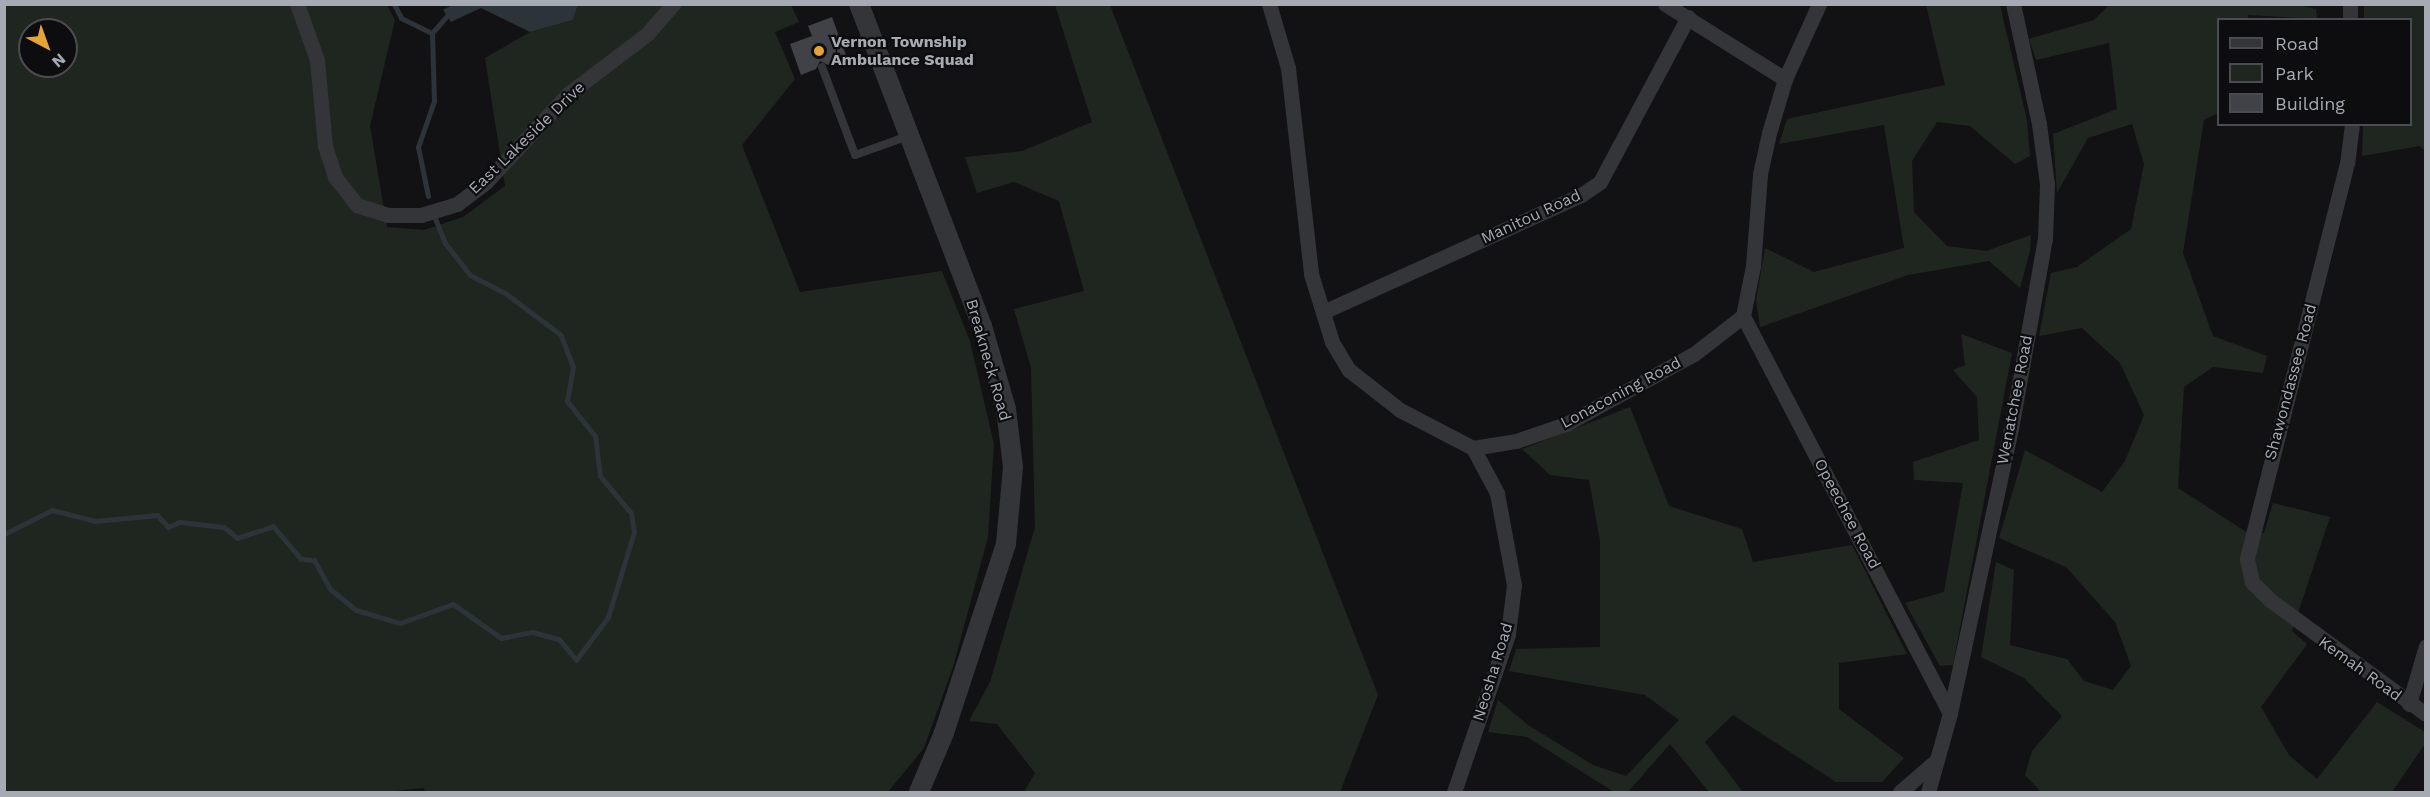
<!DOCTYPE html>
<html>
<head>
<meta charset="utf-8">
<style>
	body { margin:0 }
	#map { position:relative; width:2430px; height:797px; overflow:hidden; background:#121214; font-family:"Work Sans",sans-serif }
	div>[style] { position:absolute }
	.green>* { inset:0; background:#1f261f }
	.water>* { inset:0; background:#2c3339 }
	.stream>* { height:5px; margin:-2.5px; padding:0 2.5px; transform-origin:2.5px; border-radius:2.5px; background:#2c3339 }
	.building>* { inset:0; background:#414247 }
	.service>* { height:8px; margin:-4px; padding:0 4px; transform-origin:4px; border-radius:4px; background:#343539 }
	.minor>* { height:15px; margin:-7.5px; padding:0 7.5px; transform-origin:7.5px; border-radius:7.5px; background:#343539 }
	.tertiary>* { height:20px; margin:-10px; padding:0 10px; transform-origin:10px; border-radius:10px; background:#343539 }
	.dots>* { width:16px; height:16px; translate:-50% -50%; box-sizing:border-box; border:3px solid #0d0d0f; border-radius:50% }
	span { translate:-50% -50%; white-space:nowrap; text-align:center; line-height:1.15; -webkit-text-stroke:4.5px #0d0d0f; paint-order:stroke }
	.poi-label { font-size:16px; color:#a5aab3; font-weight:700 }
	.left { translate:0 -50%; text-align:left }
	.street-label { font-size:16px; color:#a5aab3 }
	.frame { position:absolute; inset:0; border:6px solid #a5aab3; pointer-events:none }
	.legend { position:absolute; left:2217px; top:18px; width:195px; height:108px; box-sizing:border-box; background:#0d0d0f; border:2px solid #4a4c51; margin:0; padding:8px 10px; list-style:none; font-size:18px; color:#a5aab3 }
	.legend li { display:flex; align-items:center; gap:12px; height:30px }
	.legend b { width:30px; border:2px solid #4a4c51 }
	.north { position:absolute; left:18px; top:18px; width:60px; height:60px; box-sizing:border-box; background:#0d0d0f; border:2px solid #4a4c51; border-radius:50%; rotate:139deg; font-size:16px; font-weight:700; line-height:24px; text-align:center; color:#a5aab3 }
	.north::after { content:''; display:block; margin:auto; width:21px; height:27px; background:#e5a439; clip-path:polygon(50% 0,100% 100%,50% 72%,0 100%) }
</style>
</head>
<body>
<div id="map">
	<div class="green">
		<i style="clip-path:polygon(2295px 4px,2316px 9px,2317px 19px,2248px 15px,2248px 19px,2218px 20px,2218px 113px,2204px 120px,2183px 253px,2213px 336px,2267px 356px,2263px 373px,2213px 367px,2184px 387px,2178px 488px,2251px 535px,2264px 533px,2273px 503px,2330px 517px,2292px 631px,2307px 644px,2261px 707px,2289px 755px,2317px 779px,2377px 702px,2425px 732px,2425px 744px,2392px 792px,2041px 792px,2025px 775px,2032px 751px,2062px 716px,2024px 678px,1981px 657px,1996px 562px,2014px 570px,2010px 645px,2067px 659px,2084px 681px,2113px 690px,2131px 666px,2115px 622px,2066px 567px,1999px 538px,2025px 450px,2102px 492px,2125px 461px,2144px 415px,2120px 363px,2082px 328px,2039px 336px,2051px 273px,2077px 267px,2131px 229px,2144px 164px,2132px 124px,2088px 138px,2057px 193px,2053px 134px,2117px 109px,2109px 43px,2036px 60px,2029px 39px,2094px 20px,2109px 5px)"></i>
		<i style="clip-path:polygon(evenodd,4px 5px,387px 5px,395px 20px,370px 126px,387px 227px,424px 230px,463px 217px,505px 186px,485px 58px,530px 32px,573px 20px,578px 5px,791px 5px,799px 22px,775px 32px,795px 79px,742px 145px,800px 292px,942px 271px,970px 341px,994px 444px,988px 537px,953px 667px,924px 748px,888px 792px,426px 792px,423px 788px,385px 792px,5px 792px,4px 5px,30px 30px,66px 30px,66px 66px,30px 66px,30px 30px)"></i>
		<i style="clip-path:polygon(1055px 5px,1110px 5px,1378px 695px,1340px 792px,1024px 792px,1035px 773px,997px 724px,969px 721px,990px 682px,1035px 527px,1031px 368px,1014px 309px,1084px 291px,1059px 201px,1014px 182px,977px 193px,965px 157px,1022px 151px,1092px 122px)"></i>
		<i style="clip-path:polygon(1926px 5px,2000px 5px,2027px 120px,2030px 156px,2015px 164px,1970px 126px,1937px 122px,1912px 161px,1914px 212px,1947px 246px,1986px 251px,2031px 235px,2030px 251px,2020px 288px,1989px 261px,1908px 275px,1760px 327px,1756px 301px,1765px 248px,1814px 272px,1904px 248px,1884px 125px,1779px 144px,1787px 119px,1945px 85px)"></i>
		<i style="clip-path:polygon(2364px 5px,2425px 5px,2425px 151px,2420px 146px,2362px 156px,2363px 125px,2410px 124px,2410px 20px,2364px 19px)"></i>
		<i style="clip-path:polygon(1961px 334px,2012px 353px,1953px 665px,1940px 666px,1905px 603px,1944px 592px,1963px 483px,1914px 480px,1913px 462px,1979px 440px,1977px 397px,1953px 370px,1965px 365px)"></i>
		<i style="clip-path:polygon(1630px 407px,1669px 506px,1742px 529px,1753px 562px,1852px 545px,1907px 654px,1839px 663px,1839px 709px,1904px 758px,1882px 782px,1836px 782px,1733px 715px,1705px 742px,1743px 792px,1709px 792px,1670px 744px,1628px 792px,1614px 792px,1527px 737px,1488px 732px,1498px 700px,1528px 725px,1593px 765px,1626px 776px,1679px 720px,1645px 695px,1509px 671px,1516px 649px,1600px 647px,1600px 541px,1589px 480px,1550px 475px,1522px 449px)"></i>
	</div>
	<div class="water">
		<i style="clip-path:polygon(452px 5px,452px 4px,578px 5px,573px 20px,530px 32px,481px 8px,451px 22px,443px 10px)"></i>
	</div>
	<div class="stream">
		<i style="left:394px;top:4px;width:16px;rotate:63deg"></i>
		<i style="left:401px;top:18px;width:34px;rotate:26deg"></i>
		<i style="left:428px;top:196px;width:50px;rotate:-101.5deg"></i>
		<i style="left:418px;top:147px;width:49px;rotate:-70.8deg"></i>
		<i style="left:434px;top:101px;width:68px;rotate:-91.7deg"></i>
		<i style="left:432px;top:33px;width:23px;rotate:-49deg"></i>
		<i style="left:4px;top:534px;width:54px;rotate:-26.6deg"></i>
		<i style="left:52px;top:510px;width:44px;rotate:14.3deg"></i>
		<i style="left:95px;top:521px;width:62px;rotate:-5.5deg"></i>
		<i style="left:157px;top:515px;width:16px;rotate:47deg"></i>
		<i style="left:168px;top:527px;width:13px;rotate:-23deg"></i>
		<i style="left:180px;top:522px;width:44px;rotate:6.5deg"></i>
		<i style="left:224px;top:527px;width:17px;rotate:40deg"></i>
		<i style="left:237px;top:538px;width:38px;rotate:-18deg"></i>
		<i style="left:273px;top:526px;width:43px;rotate:49.7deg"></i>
		<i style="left:301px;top:559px;width:13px;rotate:4deg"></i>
		<i style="left:314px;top:560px;width:33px;rotate:61deg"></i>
		<i style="left:330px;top:589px;width:33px;rotate:39deg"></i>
		<i style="left:356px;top:610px;width:46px;rotate:16.5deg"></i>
		<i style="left:400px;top:623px;width:56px;rotate:-19.7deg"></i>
		<i style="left:453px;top:604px;width:59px;rotate:35.3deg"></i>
		<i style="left:501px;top:638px;width:32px;rotate:-11deg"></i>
		<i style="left:532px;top:632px;width:28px;rotate:15deg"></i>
		<i style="left:559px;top:639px;width:27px;rotate:51deg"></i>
		<i style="left:576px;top:660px;width:54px;rotate:-53.3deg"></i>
		<i style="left:608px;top:617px;width:89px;rotate:-73deg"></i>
		<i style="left:634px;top:532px;width:19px;rotate:-99deg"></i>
		<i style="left:631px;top:513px;width:48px;rotate:-130deg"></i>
		<i style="left:600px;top:476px;width:40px;rotate:-97.1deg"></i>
		<i style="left:595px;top:436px;width:45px;rotate:-128.7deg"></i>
		<i style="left:567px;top:401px;width:35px;rotate:-80deg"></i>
		<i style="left:573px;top:367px;width:34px;rotate:-111deg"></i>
		<i style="left:561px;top:335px;width:70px;rotate:-143.1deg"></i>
		<i style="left:505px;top:293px;width:39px;rotate:-153deg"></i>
		<i style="left:470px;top:275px;width:41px;rotate:-128deg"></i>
		<i style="left:445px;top:243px;width:27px;rotate:-112deg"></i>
	</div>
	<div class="building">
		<i style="clip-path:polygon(832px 17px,847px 58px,828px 65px,820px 61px,816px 69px,801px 75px,790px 44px,812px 36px,808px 26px)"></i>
	</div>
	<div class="service">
		<i style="left:822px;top:67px;width:94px;rotate:69.4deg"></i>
		<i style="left:855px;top:155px;width:56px;rotate:-19.7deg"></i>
	</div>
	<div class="minor">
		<i style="left:297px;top:4px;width:59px;rotate:70.3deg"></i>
		<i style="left:317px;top:60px;width:86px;rotate:84.7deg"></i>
		<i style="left:325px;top:146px;width:33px;rotate:72deg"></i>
		<i style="left:335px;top:177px;width:36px;rotate:52deg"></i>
		<i style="left:357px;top:205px;width:32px;rotate:18deg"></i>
		<i style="left:387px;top:215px;width:34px"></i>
		<i style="left:421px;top:215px;width:38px;rotate:-17deg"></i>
		<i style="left:457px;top:204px;width:36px;rotate:-37deg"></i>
		<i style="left:486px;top:182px;width:120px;rotate:-47deg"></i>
		<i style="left:568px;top:94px;width:99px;rotate:-37.2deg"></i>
		<i style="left:647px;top:34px;width:40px;rotate:-49deg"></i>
		<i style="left:1269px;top:4px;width:67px;rotate:73.5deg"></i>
		<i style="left:1288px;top:68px;width:207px;rotate:83.6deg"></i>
		<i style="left:1311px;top:274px;width:71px;rotate:72.8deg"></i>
		<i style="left:1332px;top:342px;width:33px;rotate:59deg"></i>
		<i style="left:1349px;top:370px;width:65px;rotate:38.1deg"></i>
		<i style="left:1400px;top:410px;width:82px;rotate:27.5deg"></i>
		<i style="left:1473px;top:448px;width:44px;rotate:-9.2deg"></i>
		<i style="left:1516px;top:441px;width:53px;rotate:-18.8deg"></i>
		<i style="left:1566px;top:424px;width:146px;rotate:-28.7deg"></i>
		<i style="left:1694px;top:354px;width:62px;rotate:-37.8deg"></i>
		<i style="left:1743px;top:316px;width:51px;rotate:-78.7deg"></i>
		<i style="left:1753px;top:266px;width:92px;rotate:-85.6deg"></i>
		<i style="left:1760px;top:174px;width:42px;rotate:-77.6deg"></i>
		<i style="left:1769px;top:133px;width:56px;rotate:-73.5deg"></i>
		<i style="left:1785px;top:79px;width:82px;rotate:-65.6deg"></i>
		<i style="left:1665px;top:4px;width:142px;rotate:32deg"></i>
		<i style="left:2350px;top:4px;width:16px;rotate:90deg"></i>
		<i style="left:2352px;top:124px;width:39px;rotate:97deg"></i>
		<i style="left:2347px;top:163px;width:408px;rotate:104.2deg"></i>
		<i style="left:2247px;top:559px;width:24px;rotate:78deg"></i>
		<i style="left:2252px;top:582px;width:25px;rotate:45deg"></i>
		<i style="left:2270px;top:600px;width:193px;rotate:36.2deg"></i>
		<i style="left:1323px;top:312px;width:283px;rotate:-24.4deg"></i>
		<i style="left:1581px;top:195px;width:23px;rotate:-34deg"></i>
		<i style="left:1600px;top:182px;width:187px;rotate:-61.9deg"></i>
		<i style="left:1743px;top:316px;width:448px;rotate:62.5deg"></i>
		<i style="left:2409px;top:704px;width:60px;rotate:-73.7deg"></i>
		<i style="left:1454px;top:792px;width:167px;rotate:-71.1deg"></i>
		<i style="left:1508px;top:634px;width:49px;rotate:-83deg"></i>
		<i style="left:1514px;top:585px;width:94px;rotate:-100.5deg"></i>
		<i style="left:1497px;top:493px;width:51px;rotate:-118.1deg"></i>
		<i style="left:1900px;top:792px;width:49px;rotate:-40.9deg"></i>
		<i style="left:1928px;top:792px;width:82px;rotate:-74.4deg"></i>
		<i style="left:1950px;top:713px;width:290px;rotate:-77.9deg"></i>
		<i style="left:2011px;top:429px;width:193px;rotate:-79.9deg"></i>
		<i style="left:2045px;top:239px;width:55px;rotate:-87.9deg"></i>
		<i style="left:2047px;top:184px;width:61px;rotate:-97.6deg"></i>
		<i style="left:2039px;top:124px;width:123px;rotate:-102.2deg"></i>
	</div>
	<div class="tertiary">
		<i style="left:859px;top:4px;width:345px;rotate:69.1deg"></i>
		<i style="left:982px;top:326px;width:86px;rotate:73.9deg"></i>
		<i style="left:1006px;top:409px;width:58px;rotate:83.1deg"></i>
		<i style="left:1013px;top:467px;width:77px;rotate:95.2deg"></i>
		<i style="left:1006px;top:544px;width:199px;rotate:108.2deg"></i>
		<i style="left:944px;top:733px;width:64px;rotate:113deg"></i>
	</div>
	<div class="dots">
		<i style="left:819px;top:51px;background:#e5a439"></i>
	</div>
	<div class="poi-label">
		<span class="left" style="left:831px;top:51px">Vernon Township<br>Ambulance Squad</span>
	</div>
	<div class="street-label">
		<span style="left:527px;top:138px;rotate:-44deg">East Lakeside Drive</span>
		<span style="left:1531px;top:217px;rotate:-25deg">Manitou Road</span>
		<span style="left:988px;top:360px;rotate:74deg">Breakneck Road</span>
		<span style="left:2291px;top:382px;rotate:-75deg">Shawondassee Road</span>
		<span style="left:1621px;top:393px;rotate:-28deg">Lonaconing Road</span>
		<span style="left:2015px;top:400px;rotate:-79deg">Wenatchee Road</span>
		<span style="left:1847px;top:514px;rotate:62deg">Opeechee Road</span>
		<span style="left:2360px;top:669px;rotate:36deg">Kemah Road</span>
		<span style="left:1493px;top:672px;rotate:-73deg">Neosha Road</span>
	</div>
	<div class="frame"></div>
	<ul class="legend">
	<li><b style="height:8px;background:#343539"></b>Road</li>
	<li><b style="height:16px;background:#1f261f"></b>Park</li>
	<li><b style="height:16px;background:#414247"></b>Building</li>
	</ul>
	<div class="north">N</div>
</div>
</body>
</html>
